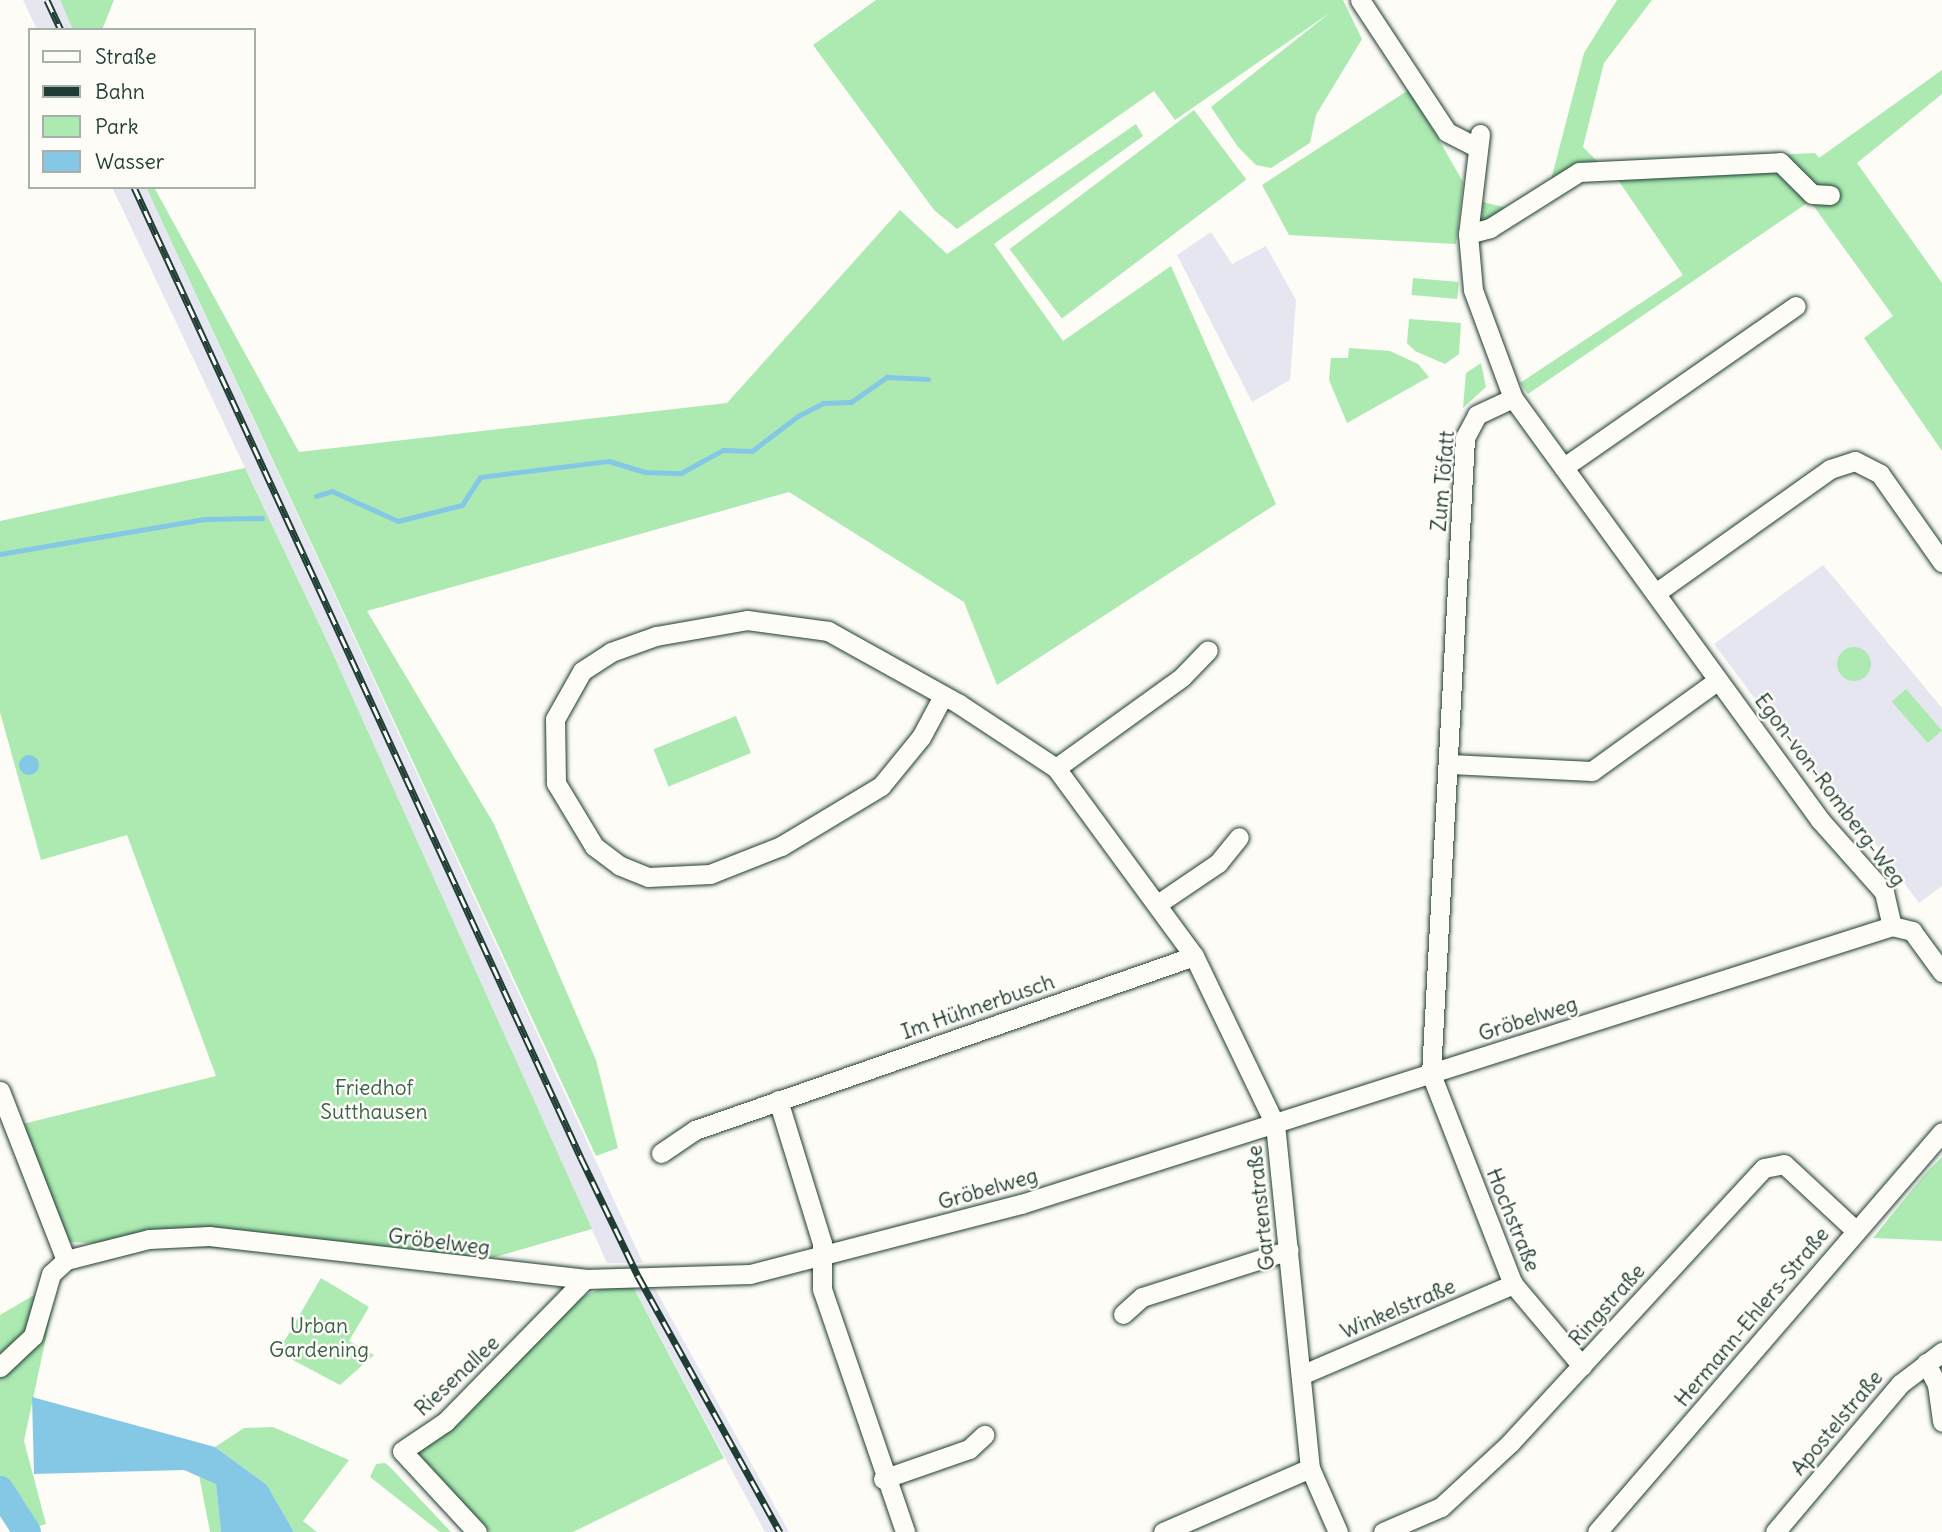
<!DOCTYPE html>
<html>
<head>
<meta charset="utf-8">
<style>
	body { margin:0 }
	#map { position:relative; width:1942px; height:1532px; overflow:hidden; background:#fdfcf7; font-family:Delius,sans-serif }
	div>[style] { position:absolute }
	.built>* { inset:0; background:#e6e6f1 }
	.green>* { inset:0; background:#aceab2; transform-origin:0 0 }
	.round { border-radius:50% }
	.water>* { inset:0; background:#85c8e6 }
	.stream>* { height:4.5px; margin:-2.25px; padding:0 2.25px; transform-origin:2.25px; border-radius:2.25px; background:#85c8e6 }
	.river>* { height:28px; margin:-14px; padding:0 14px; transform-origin:14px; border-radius:14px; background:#85c8e6 }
	.roads { filter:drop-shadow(0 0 2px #1f3d34) drop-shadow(0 0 2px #1f3d34) }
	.minor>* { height:19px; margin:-9.5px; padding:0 9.5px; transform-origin:9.5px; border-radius:9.5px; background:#fdfcf7 }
	.rail>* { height:7px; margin-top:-3.5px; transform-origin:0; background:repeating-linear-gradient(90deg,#fdfcf7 0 13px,#1f3d34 0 26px); box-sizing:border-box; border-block:2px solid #1f3d34 }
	span { translate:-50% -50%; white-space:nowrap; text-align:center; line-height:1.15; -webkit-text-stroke:5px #fdfcf7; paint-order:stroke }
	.street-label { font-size:21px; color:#1f3d34 }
	.park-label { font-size:21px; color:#3b604d }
	.legend { position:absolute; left:28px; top:28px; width:228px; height:161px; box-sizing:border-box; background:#fdfcf7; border:2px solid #a4b0a9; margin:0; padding:9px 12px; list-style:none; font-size:21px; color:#1f3d34 }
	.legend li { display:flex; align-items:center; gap:14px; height:35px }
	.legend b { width:35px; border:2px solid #a4b0a9 }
</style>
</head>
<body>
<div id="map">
	<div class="built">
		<i style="clip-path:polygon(23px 0,60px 0,73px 30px,37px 30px)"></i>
		<i style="clip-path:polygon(112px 187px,146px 187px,643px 1263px,607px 1263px,328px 643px)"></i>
		<i style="clip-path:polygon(1211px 232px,1232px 264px,1266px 246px,1296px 300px,1290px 380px,1252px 402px,1177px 255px)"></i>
		<i style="clip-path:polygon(1823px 565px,1942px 708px,1942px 886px,1919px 903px,1855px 816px,1847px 822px,1714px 644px)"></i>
		<i style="clip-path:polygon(632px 1285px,653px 1285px,789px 1532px,765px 1532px)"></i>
	</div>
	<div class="green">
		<i style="clip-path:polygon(60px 0,114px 0,102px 30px,73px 30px)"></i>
		<i style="clip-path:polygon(876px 0,1343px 0,1362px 39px,1316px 115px,1310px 143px,1271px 168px,1256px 165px,1238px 147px,1211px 107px,1331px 12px,1175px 120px,1154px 91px,957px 229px,934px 210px,813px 45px)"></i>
		<i style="clip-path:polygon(1617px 0,1652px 0,1604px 63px,1583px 147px,1599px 163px,1815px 153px,1819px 158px,1942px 70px,1942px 94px,1857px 163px,1942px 283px,1942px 451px,1864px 338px,1893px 316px,1810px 201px,1528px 394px,1520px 383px,1683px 275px,1618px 180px,1577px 183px,1480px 243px,1483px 202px,1507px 208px,1551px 180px,1584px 53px)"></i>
		<i style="clip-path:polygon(1410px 89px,1463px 182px,1456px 244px,1289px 235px,1262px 185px)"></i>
		<i style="left:1194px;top:110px;width:87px;height:231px;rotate:53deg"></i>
		<i style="clip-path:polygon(1136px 124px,1143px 136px,994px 244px,1063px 341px,1171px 266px,1276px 504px,997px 685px,964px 602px,789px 492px,367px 611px,494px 824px,596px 1060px,618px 1148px,596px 1156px,146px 187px,154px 187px,299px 452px,727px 403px,900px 210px,947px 254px)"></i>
		<i style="left:1413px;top:278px;width:46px;height:17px;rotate:5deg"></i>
		<i style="clip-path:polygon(1409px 319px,1461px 323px,1459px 354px,1445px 364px,1415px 351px,1407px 343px)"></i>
		<i style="clip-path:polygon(1349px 348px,1390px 351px,1418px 364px,1429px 377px,1347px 423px,1329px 380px,1331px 358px,1348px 358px)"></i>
		<i style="clip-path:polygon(1481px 363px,1486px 387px,1463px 408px,1466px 373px)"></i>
		<i style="clip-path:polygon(245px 468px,328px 643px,592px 1229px,485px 1260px,69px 1242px,23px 1124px,216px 1076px,127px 835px,41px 860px,0 712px,0 521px)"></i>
		<i class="round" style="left:1837px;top:647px;width:34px;height:34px"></i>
		<i style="left:1906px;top:689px;width:55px;height:19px;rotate:49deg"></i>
		<i style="left:736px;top:716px;width:40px;height:89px;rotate:68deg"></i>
		<i style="clip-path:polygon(1942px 1157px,1942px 1241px,1873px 1238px,1925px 1174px)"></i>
		<i style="clip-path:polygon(321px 1278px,369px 1307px,349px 1341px,374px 1355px,340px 1385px,278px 1352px)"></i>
		<i style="clip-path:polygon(58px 1281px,24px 1441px,46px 1524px,21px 1532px,0 1507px,0 1315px)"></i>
		<i style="clip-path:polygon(609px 1285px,632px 1285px,724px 1458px,573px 1532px,490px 1532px,417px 1452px,577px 1299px)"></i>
		<i style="clip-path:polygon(273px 1427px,349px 1460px,303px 1521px,317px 1532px,294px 1532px,267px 1485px,215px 1447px,244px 1428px)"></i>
		<i style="clip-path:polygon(385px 1463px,390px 1467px,451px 1532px,440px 1532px,370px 1477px,376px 1464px)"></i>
		<i style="clip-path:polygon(199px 1475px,216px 1483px,221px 1532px,210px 1532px)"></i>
	</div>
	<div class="water">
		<i class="round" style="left:19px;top:755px;width:20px;height:20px"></i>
		<i style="clip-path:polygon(32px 1397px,215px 1447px,267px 1485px,294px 1532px,221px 1532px,216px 1484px,184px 1470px,34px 1474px)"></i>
	</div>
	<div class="stream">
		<i style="left:316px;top:496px;width:17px;rotate:-17deg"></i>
		<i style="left:332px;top:491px;width:72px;rotate:24.4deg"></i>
		<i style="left:398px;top:521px;width:66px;rotate:-14deg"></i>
		<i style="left:462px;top:505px;width:33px;rotate:-57deg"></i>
		<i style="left:480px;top:477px;width:130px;rotate:-7.1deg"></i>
		<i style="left:609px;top:461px;width:38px;rotate:17deg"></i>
		<i style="left:645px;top:472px;width:36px;rotate:2deg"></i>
		<i style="left:681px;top:473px;width:48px;rotate:-28.7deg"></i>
		<i style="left:723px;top:450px;width:29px;rotate:2deg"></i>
		<i style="left:752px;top:451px;width:58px;rotate:-37.3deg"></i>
		<i style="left:798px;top:416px;width:28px;rotate:-27deg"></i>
		<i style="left:823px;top:403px;width:28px;rotate:-2deg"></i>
		<i style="left:851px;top:402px;width:44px;rotate:-34.8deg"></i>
		<i style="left:887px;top:377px;width:41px;rotate:2.8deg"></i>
		<i style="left:0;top:554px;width:207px;rotate:-9.7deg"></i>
		<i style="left:204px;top:519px;width:58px;rotate:-1deg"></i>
	</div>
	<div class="river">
		<i style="left:0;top:1490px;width:50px;rotate:57.3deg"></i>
	</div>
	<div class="roads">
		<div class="minor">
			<i style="left:1360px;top:0;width:158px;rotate:56.6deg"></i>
			<i style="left:1447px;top:132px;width:34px;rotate:27deg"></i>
			<i style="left:1480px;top:134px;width:101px;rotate:96.8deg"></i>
			<i style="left:1468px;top:234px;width:56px;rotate:84.9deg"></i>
			<i style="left:1473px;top:290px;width:115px;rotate:69.7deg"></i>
			<i style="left:1513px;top:398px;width:522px;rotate:53.96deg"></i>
			<i style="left:1820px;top:820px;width:96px;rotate:48.4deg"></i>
			<i style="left:1884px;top:892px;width:35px;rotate:77deg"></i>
			<i style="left:1468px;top:234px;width:23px;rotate:-15deg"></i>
			<i style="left:1490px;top:228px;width:105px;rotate:-32.2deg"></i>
			<i style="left:1579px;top:172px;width:201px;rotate:-2.8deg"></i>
			<i style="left:1780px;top:162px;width:45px;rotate:45deg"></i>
			<i style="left:1812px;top:194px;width:18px;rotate:3deg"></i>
			<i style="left:1513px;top:398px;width:40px;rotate:155deg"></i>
			<i style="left:1477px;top:415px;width:26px;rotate:118deg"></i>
			<i style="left:1465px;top:438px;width:637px;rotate:93.06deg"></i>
			<i style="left:1431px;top:1074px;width:225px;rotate:68.7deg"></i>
			<i style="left:1513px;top:1284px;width:107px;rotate:49.9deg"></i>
			<i style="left:1564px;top:467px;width:282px;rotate:-34.8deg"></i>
			<i style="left:1657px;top:592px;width:212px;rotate:-35.4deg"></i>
			<i style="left:1830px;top:469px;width:26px;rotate:-18deg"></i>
			<i style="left:1855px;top:461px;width:28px;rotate:27deg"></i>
			<i style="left:1880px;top:474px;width:108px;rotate:54.8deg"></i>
			<i style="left:943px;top:696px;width:47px;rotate:118.2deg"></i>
			<i style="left:921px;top:737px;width:63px;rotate:129.2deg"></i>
			<i style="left:881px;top:786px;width:117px;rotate:149deg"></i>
			<i style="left:781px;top:846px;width:76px;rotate:158.5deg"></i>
			<i style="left:710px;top:874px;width:62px;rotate:177.2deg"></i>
			<i style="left:648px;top:877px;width:31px;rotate:-158deg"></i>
			<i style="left:619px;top:865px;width:31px;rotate:-143deg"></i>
			<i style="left:594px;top:846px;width:74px;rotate:-121.1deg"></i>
			<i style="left:556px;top:783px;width:64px;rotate:-90.9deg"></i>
			<i style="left:555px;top:719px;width:55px;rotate:-60.6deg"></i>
			<i style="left:582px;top:671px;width:35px;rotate:-33deg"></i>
			<i style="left:611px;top:652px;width:48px;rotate:-19.6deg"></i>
			<i style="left:656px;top:636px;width:92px;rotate:-10deg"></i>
			<i style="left:747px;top:620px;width:82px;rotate:7.7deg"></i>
			<i style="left:828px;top:631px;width:150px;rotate:29.1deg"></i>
			<i style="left:959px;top:704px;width:116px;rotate:33.4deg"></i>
			<i style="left:1056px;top:768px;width:233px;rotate:53.7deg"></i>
			<i style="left:1194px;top:956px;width:187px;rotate:64.3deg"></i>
			<i style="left:1275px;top:1124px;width:346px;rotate:84.2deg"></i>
			<i style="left:1310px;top:1468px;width:70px;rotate:66.4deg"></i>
			<i style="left:1450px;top:764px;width:142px;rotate:2.8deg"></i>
			<i style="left:1592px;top:771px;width:155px;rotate:-35.8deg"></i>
			<i style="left:1056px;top:768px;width:155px;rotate:-35.8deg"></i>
			<i style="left:1182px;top:677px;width:37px;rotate:-46deg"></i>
			<i style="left:1159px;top:903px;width:71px;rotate:-34.1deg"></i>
			<i style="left:1218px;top:863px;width:33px;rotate:-51deg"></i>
			<i style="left:0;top:1091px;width:181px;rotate:68.7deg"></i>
			<i style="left:778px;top:1100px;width:150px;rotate:72.9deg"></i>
			<i style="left:822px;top:1243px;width:46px;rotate:90deg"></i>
			<i style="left:822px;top:1289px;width:257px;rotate:71.1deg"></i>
			<i style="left:661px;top:1153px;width:41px;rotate:-34.1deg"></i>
			<i style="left:695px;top:1130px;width:528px;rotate:-19.22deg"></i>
			<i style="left:1123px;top:1314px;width:25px;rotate:-42deg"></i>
			<i style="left:1142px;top:1297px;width:154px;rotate:-17.7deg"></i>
			<i style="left:1926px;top:1363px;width:25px;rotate:63deg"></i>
			<i style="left:1937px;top:1385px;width:37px;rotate:82deg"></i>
			<i style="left:0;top:1367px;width:45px;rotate:-43.2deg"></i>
			<i style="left:33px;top:1336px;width:65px;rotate:-73.8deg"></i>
			<i style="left:51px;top:1274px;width:21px;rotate:-43deg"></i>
			<i style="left:66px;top:1260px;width:86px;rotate:-14.2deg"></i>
			<i style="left:149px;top:1239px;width:60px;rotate:-2.9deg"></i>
			<i style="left:209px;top:1236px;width:378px;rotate:6.5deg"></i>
			<i style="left:585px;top:1279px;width:165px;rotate:-1.7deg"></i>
			<i style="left:750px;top:1274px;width:280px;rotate:-14.5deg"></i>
			<i style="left:1021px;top:1204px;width:914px;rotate:-17.7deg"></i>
			<i style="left:1892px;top:926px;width:21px;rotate:14deg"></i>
			<i style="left:1912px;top:931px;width:51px;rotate:53.8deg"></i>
			<i style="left:1301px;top:1375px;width:231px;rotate:-23.2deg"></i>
			<i style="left:883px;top:1479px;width:91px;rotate:-19.2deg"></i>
			<i style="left:969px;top:1449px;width:21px;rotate:-43deg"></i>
			<i style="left:477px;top:1532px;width:110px;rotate:-132.8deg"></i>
			<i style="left:402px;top:1451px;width:52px;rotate:-34deg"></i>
			<i style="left:445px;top:1422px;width:200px;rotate:-45.6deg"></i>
			<i style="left:1163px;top:1532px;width:160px;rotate:-23.5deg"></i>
			<i style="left:1383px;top:1532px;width:63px;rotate:-23.3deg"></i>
			<i style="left:1441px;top:1507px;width:94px;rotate:-42.8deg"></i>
			<i style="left:1510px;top:1443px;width:374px;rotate:-47.3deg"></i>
			<i style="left:1764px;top:1168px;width:20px;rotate:-11deg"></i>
			<i style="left:1784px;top:1164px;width:97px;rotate:42.9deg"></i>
			<i style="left:1597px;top:1532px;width:528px;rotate:-49.22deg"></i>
			<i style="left:1775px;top:1532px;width:194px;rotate:-49.8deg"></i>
			<i style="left:1900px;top:1384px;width:53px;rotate:-37.3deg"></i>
		</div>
	</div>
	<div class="rail">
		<i style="left:47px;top:0;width:33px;rotate:65deg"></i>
		<i style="left:134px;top:187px;width:1069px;rotate:65.28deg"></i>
		<i style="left:581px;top:1158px;width:131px;rotate:64.2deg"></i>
		<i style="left:638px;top:1276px;width:293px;rotate:61deg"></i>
	</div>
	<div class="street-label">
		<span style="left:1443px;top:481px;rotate:-85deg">Zum Töfatt</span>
		<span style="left:1830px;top:790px;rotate:53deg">Egon-von-Romberg-Weg</span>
		<span style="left:978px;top:1007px;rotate:-19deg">Im Hühnerbusch</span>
		<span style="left:1528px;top:1019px;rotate:-18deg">Gröbelweg</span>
		<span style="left:988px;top:1189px;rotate:-16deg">Gröbelweg</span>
		<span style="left:1261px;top:1208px;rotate:-96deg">Gartenstraße</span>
		<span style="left:1513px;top:1220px;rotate:68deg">Hochstraße</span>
		<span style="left:439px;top:1242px;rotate:7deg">Gröbelweg</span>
		<span style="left:1607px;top:1305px;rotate:-48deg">Ringstraße</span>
		<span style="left:1398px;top:1309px;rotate:-23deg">Winkelstraße</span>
		<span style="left:1752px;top:1317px;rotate:-50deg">Hermann-Ehlers-Straße</span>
		<span style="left:457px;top:1376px;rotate:-43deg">Riesenallee</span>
		<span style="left:1837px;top:1423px;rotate:-50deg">Apostelstraße</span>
	</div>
	<div class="park-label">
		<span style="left:374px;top:1100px">Friedhof<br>Sutthausen</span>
		<span style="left:319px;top:1338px">Urban<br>Gardening</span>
	</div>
	<ul class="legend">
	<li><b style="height:9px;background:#fdfcf7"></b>Straße</li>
	<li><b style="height:9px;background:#1f3d34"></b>Bahn</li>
	<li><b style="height:19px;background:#aceab2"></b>Park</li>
	<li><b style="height:19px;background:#85c8e6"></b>Wasser</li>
	</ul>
</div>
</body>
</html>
